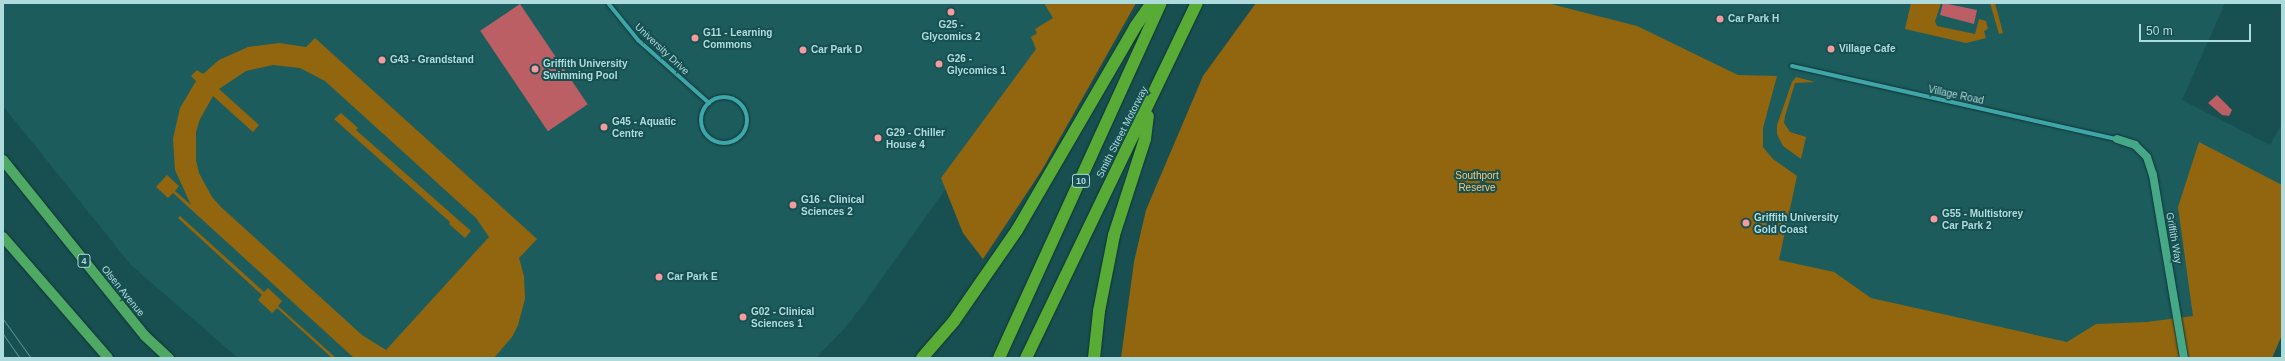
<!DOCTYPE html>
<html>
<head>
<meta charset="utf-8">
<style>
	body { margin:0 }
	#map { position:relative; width:2285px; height:361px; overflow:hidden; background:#185051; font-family:Arial,sans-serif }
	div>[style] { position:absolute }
	.built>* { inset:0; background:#1c5c5d }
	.green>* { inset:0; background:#92660e }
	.water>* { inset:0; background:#bb5f64; transform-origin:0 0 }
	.roads { filter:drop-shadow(0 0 1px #123233) drop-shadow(0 0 1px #123233) }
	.street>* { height:4px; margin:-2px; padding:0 2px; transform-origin:2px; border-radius:2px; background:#3da6a9 }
	.street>.ring { margin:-2px; padding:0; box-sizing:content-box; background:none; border:4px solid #3da6a9; border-radius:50% }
	.secondary>* { height:8px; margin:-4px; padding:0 4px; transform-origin:4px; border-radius:4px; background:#45a886 }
	.primary>* { height:10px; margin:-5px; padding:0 5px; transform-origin:5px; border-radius:5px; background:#4da963 }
	.highway>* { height:12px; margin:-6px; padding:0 6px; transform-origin:6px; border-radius:6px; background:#58ab35 }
	.tram>* { height:1px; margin:-0.5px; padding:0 0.5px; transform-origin:0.5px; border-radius:0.5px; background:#5d9091 }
	.dots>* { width:11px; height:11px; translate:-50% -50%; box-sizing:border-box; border:2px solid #185051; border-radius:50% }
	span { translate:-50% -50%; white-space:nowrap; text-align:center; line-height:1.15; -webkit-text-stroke:4px #185051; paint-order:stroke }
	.shield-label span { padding:1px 3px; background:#185051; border:1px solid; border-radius:3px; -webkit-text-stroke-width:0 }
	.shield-label { font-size:9px; color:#aedcdd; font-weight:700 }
	.poi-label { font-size:10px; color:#aedcdd; font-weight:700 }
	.left { translate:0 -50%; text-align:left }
	.street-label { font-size:10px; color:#aedcdd }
	.park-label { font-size:10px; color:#fcc774 }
	.frame { position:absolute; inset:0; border:4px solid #aedcdd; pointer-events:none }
	.scale { position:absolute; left:2139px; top:24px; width:112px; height:18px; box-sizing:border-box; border:2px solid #aedcdd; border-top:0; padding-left:5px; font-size:12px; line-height:14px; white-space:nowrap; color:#aedcdd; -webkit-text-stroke:3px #185051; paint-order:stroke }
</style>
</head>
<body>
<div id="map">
	<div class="built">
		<i style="clip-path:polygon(3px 3px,1071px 3px,1042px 54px,862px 306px,844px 329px,816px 358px,238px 358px,131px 265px,3px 106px)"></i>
		<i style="clip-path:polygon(1283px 3px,2225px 3px,2182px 100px,2270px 145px,2282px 124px,2282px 335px,2272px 358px,1187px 358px)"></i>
	</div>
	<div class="green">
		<i style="clip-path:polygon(1044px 3px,1136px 3px,1042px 170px,983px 259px,963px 233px,941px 178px,1036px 49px,1031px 37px,1037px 33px,1035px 29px,1053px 18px)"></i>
		<i style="clip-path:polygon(1256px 3px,1547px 3px,1637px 26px,1738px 75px,1777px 76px,1763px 128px,1763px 147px,1773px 159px,1797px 176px,1779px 260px,1834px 272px,1871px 298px,2067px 342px,2096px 324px,2147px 322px,2193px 316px,2178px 207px,2199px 142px,2282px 185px,2282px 335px,2272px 358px,1121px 358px,1134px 262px,1146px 210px,1203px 76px)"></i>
		<i style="clip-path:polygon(1911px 3px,1941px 3px,1935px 21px,1937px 26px,1975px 34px,1979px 19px,1986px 21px,1988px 29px,1984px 31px,1986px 38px,1966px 43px,1905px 29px)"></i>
		<i style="clip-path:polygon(1990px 3px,1995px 3px,2003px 33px,1999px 34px)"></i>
		<i style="clip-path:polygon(evenodd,315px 38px,537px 239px,519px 258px,524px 276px,525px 299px,518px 325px,512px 337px,494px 358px,354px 358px,173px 193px,168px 198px,156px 187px,167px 175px,179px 186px,175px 191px,191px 205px,175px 170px,173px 139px,180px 108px,196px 81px,191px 76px,197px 70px,203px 74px,219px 60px,248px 47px,279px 43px,306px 47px,315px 38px,273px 65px,300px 68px,325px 81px,476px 218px,489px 237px,386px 350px,362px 335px,221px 207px,212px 197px,199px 173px,196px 160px,196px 132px,200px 119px,213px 96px,253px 132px,259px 125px,219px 89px,246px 71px,273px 65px)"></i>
		<i style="clip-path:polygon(1796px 77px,1815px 82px,1795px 83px,1785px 116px,1784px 123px,1790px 132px,1806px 137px,1801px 159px,1783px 146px,1777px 134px,1777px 125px,1792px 82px)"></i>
		<i style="clip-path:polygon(341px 113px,358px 128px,356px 130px,471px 231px,465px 238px,449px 224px,450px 222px,334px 119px)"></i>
		<i style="clip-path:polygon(180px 216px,264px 292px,268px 288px,282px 301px,278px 306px,336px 358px,332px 358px,277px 308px,272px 313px,258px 300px,262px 295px,178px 218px)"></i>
	</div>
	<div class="water">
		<i style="clip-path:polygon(1943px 3px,1977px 10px,1974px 24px,1940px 15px)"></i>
		<i style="left:520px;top:4px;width:121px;height:48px;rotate:56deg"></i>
		<i style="clip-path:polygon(2217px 95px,2232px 110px,2229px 116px,2222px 115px,2208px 103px)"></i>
	</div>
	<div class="roads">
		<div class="street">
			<i style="left:608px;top:3px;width:48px;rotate:51deg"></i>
			<i style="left:638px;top:40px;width:95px;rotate:41.6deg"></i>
			<i style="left:1792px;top:66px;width:333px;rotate:12.7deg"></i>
			<i class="ring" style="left:701px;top:97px;width:42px;height:42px"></i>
		</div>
		<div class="secondary">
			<i style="left:2117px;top:139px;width:19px;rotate:18deg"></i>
			<i style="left:2135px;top:145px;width:17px;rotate:45deg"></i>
			<i style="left:2147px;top:157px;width:19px;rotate:72deg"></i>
			<i style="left:2153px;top:175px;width:186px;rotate:80.4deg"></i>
		</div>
		<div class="primary">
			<i style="left:3px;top:160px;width:226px;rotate:51.1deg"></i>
			<i style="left:145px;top:336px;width:33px;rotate:43deg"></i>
			<i style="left:3px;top:237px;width:160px;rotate:49deg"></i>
		</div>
		<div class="highway">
			<i style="left:922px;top:358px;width:49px;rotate:-49.1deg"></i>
			<i style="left:954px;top:321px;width:111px;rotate:-55.3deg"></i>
			<i style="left:1017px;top:230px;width:235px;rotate:-59.8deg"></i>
			<i style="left:1135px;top:27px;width:29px;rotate:-55deg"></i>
			<i style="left:999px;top:358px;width:390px;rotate:-65.5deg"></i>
			<i style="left:1026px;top:358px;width:394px;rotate:-64.3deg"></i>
			<i style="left:1094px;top:358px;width:47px;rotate:-83.9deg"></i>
			<i style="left:1099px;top:311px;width:77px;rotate:-78.8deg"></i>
			<i style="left:1114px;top:235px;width:101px;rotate:-72.1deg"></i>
			<i style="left:1145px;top:139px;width:23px;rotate:-83deg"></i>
		</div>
	</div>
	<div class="tram">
		<i style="left:3px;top:319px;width:48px;rotate:54.3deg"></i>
		<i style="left:3px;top:334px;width:29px;rotate:55deg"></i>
	</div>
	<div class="dots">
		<i style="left:951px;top:12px;background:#f59b9d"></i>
		<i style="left:1720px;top:19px;background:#f59b9d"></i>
		<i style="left:695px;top:38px;background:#f59b9d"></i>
		<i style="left:1831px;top:49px;background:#f59b9d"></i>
		<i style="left:803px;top:50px;background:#f59b9d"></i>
		<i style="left:382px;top:60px;background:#f59b9d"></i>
		<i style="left:939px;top:64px;background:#f59b9d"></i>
		<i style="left:535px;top:69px;background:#f59b9d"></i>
		<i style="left:604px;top:127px;background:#f59b9d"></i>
		<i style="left:878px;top:138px;background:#f59b9d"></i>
		<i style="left:793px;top:205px;background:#f59b9d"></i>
		<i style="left:1934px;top:219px;background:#f59b9d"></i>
		<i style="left:1746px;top:223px;background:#f59b9d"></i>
		<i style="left:659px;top:277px;background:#f59b9d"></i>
		<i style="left:743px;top:317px;background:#f59b9d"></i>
	</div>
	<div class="shield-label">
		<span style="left:1081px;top:181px">10</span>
		<span style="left:84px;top:261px">4</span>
	</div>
	<div class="poi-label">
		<span class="left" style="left:1728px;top:19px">Car Park H</span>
		<span style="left:951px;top:30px">G25 -<br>Glycomics 2</span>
		<span class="left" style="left:703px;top:38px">G11 - Learning<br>Commons</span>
		<span class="left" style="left:1839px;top:49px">Village Cafe</span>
		<span class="left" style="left:811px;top:50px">Car Park D</span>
		<span class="left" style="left:947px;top:64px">G26 -<br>Glycomics 1</span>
		<span class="left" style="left:390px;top:60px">G43 - Grandstand</span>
		<span class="left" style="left:543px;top:69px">Griffith University<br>Swimming Pool</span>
		<span class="left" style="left:612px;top:127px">G45 - Aquatic<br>Centre</span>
		<span class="left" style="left:886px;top:138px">G29 - Chiller<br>House 4</span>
		<span class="left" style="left:801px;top:205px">G16 - Clinical<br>Sciences 2</span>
		<span class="left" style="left:1942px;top:219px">G55 - Multistorey<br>Car Park 2</span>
		<span class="left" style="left:1754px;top:223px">Griffith University<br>Gold Coast</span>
		<span class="left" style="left:667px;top:277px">Car Park E</span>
		<span class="left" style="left:751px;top:317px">G02 - Clinical<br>Sciences 1</span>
	</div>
	<div class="street-label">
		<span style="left:662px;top:49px;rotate:43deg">University Drive</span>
		<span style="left:1956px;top:95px;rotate:12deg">Village Road</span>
		<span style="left:1122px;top:132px;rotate:-63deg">Smith Street Motorway</span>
		<span style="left:2174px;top:238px;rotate:80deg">Griffith Way</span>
		<span style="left:123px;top:291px;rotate:51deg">Olsen Avenue</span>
	</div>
	<div class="park-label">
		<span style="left:1477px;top:181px">Southport<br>Reserve</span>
	</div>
	<div class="frame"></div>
	<div class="scale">50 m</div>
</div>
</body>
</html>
